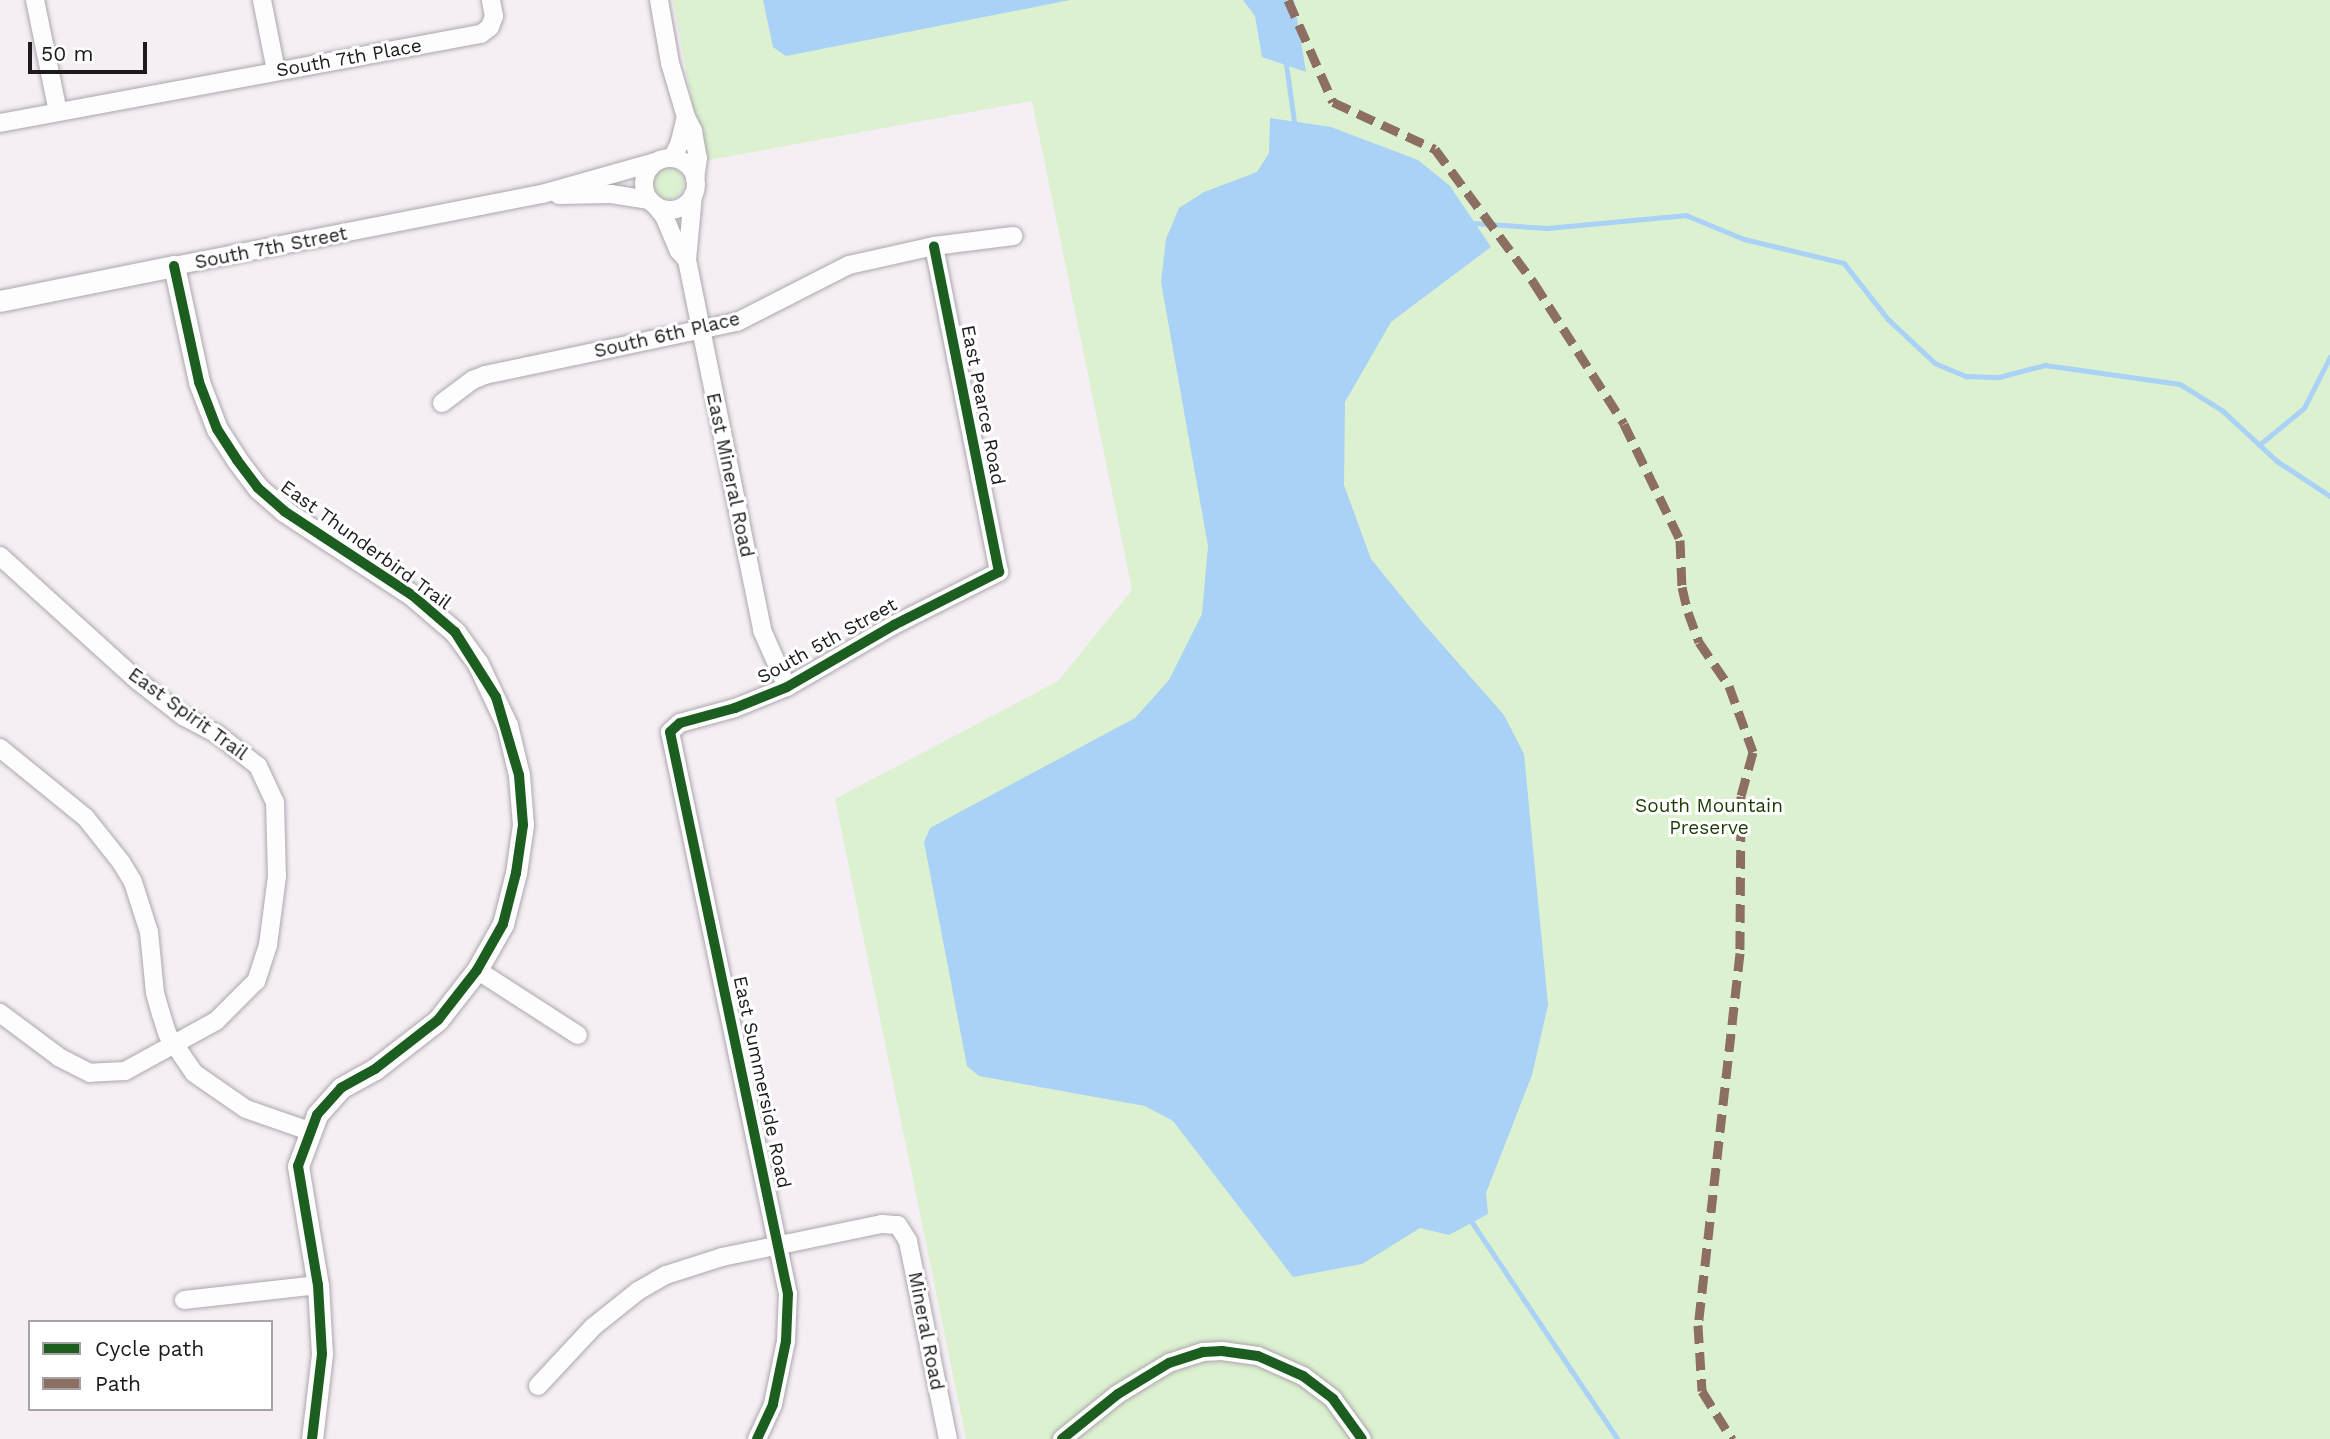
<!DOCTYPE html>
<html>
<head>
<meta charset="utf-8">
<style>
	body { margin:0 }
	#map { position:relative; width:2330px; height:1439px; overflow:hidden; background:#f5eff5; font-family:"Work Sans",sans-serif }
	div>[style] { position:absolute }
	.green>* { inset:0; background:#dcf1d0 }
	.round { border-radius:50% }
	.water>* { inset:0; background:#aad1f6 }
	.stream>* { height:4.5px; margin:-2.25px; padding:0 2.25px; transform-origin:2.25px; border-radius:2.25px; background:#aad1f6 }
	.roads { filter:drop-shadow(0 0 2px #aba7ab) drop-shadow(0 0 2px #aba7ab) }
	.minor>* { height:18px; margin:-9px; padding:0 9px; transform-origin:9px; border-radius:9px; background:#fefdfe }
	.minor>.ring { margin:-9px; padding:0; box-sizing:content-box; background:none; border:18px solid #fefdfe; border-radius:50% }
	.tertiary>* { height:21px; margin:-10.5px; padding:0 10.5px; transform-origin:10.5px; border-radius:10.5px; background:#fefdfe }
	.quiet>* { height:9px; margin-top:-4.5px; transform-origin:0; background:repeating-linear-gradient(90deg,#8d6e63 0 18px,transparent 0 27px) }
	.cycleway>* { height:10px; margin:-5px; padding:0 5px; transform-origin:5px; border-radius:5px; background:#1b5e20 }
	span { translate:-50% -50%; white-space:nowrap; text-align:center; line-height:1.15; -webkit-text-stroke:6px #fff; paint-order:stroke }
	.street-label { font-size:19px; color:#1d191d }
	.park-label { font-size:19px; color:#1b3b03 }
	.legend { position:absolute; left:28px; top:1320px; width:245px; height:91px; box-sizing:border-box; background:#fff; border:2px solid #a5a3a5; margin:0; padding:9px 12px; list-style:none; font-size:21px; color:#1d191d }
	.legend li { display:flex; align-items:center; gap:14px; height:35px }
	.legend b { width:35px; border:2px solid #a5a3a5 }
	.scale { position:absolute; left:28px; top:42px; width:119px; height:32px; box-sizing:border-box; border:4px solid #1d191d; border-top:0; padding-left:9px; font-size:21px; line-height:24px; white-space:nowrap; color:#1d191d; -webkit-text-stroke:5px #fff; paint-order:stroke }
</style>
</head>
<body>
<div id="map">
	<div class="green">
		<i style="clip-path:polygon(673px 0,2330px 0,2330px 1439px,966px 1439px,835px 799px,1058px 681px,1132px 590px,1032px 101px,703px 161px)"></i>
		<i class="round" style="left:652px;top:167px;width:32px;height:32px"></i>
	</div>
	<div class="water">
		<i style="clip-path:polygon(763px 0,1070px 0,786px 56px,773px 47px)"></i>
		<i style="clip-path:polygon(1243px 0,1294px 0,1306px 72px,1262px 57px,1255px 16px)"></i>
		<i style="clip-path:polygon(1270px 118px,1331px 127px,1418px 160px,1450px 186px,1491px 247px,1391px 322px,1345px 402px,1344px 485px,1371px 559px,1423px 623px,1504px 715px,1524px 754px,1548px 1005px,1532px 1075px,1486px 1193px,1488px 1214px,1449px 1235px,1420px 1228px,1362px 1264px,1293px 1277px,1173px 1121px,1145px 1106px,979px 1076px,967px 1066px,924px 842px,930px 828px,1135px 718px,1169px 680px,1202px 614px,1208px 546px,1161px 282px,1166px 239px,1179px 208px,1204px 192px,1257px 172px,1269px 153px)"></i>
	</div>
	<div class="stream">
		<i style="left:1286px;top:61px;width:65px;rotate:82deg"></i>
		<i style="left:1472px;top:223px;width:75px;rotate:3.8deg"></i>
		<i style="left:1547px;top:228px;width:140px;rotate:-5.3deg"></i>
		<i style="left:1686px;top:215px;width:63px;rotate:22.5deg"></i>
		<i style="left:1744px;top:239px;width:103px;rotate:13.5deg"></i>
		<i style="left:1844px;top:263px;width:71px;rotate:51.8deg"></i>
		<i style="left:1888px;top:319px;width:64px;rotate:43.1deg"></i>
		<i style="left:1935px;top:363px;width:34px;rotate:23deg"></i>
		<i style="left:1966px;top:376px;width:33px;rotate:2deg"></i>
		<i style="left:1999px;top:377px;width:48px;rotate:-14.6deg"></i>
		<i style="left:2045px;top:365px;width:136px;rotate:8deg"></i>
		<i style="left:2180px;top:384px;width:49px;rotate:31.8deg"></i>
		<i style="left:2222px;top:410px;width:75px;rotate:42.8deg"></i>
		<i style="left:2277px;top:461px;width:64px;rotate:33.4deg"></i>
		<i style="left:2259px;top:445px;width:58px;rotate:-39.4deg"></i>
		<i style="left:2304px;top:408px;width:57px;rotate:-63deg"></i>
		<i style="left:1470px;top:1219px;width:265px;rotate:56.1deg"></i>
	</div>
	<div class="roads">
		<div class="minor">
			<i style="left:35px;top:0;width:114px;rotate:78.4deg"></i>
			<i style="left:262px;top:0;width:72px;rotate:78.8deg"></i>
			<i style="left:659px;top:0;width:64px;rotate:80.1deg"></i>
			<i style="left:670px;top:63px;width:56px;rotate:73.5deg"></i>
			<i style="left:686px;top:117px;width:16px;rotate:63deg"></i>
			<i style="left:693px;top:131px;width:27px;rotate:80deg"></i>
			<i style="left:698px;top:158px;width:21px;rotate:98deg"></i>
			<i style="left:0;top:123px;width:489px;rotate:-10.5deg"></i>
			<i style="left:481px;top:34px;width:11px;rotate:-38deg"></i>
			<i style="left:490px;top:27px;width:12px;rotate:-70deg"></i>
			<i style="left:494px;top:16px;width:16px;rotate:-101deg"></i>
			<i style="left:672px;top:158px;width:15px;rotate:-62deg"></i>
			<i style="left:679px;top:145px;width:29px;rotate:-76deg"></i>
			<i class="ring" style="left:644px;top:158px;width:34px;height:34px"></i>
			<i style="left:559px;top:195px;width:52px;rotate:-1.1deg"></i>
			<i style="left:611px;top:194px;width:39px;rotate:9deg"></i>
			<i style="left:693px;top:195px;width:65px;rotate:95.3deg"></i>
			<i style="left:687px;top:260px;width:378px;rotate:78.5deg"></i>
			<i style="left:762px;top:630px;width:62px;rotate:66.3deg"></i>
			<i style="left:655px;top:205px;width:14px;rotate:51deg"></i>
			<i style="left:664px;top:216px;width:38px;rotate:67deg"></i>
			<i style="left:679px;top:251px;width:12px;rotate:48deg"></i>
			<i style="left:174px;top:266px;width:375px;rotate:-11.1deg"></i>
			<i style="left:542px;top:194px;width:117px;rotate:-15.8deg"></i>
			<i style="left:442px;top:403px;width:39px;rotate:-37deg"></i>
			<i style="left:473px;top:380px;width:13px;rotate:-23deg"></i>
			<i style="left:485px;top:375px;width:258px;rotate:-11.9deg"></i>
			<i style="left:737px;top:322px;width:126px;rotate:-27deg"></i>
			<i style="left:849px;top:265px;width:87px;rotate:-12.6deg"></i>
			<i style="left:934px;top:246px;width:80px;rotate:-7.2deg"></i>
			<i style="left:0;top:556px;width:186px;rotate:42.2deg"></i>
			<i style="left:138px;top:681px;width:57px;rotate:37.9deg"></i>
			<i style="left:183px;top:716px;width:38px;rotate:28deg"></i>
			<i style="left:217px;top:734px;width:52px;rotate:38deg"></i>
			<i style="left:258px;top:766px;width:40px;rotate:65deg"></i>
			<i style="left:275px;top:802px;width:74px;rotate:88.5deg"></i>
			<i style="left:277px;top:876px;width:70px;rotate:97.4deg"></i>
			<i style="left:268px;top:945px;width:38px;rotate:108deg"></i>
			<i style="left:256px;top:981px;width:57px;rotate:135deg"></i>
			<i style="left:216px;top:1021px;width:104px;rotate:151.2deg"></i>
			<i style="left:125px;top:1071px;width:35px;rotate:177deg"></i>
			<i style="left:90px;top:1073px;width:35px;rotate:-153deg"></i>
			<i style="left:59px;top:1057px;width:74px;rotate:-143.3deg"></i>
			<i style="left:0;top:748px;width:111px;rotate:39.1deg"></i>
			<i style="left:86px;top:818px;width:56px;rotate:51.5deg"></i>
			<i style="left:121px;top:862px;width:23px;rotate:59deg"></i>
			<i style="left:133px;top:882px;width:52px;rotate:72.3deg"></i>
			<i style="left:149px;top:932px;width:61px;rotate:84.4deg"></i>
			<i style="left:155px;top:993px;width:22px;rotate:74deg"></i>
			<i style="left:161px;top:1014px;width:22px;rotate:72deg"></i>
			<i style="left:168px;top:1035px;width:46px;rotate:55.6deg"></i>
			<i style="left:194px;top:1073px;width:63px;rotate:34.7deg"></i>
			<i style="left:246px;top:1109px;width:67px;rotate:19.2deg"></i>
			<i style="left:477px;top:970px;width:120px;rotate:32.8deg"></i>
			<i style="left:184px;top:1300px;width:135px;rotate:-6.4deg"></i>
			<i style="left:538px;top:1386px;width:81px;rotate:-47deg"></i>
			<i style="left:593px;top:1327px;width:58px;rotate:-38.7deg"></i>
			<i style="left:638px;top:1291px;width:32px;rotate:-30deg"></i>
			<i style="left:666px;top:1275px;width:59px;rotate:-17.8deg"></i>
			<i style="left:722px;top:1257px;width:163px;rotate:-11.7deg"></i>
			<i style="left:882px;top:1224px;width:16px;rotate:4deg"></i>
			<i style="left:898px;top:1225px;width:19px;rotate:58deg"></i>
			<i style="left:908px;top:1241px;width:202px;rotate:78.6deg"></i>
			<i style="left:757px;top:1439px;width:38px;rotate:-65deg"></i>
			<i style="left:773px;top:1404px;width:64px;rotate:-78.3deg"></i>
			<i style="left:786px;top:1341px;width:47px;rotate:-87.6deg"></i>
			<i style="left:788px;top:1294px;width:574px;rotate:-101.86deg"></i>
			<i style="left:670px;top:732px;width:13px;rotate:-42deg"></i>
			<i style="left:680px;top:723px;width:57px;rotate:-15.3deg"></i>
			<i style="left:735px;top:708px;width:56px;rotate:-22deg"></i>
			<i style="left:787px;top:687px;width:124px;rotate:-30.1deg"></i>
			<i style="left:894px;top:625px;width:118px;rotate:-26.8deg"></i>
			<i style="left:999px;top:572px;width:332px;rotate:-101.3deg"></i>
			<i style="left:1062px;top:1439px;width:72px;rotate:-38.8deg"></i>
			<i style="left:1118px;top:1394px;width:60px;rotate:-31.3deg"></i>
			<i style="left:1169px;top:1363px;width:36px;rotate:-18deg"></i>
			<i style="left:1203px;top:1352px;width:19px;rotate:-3deg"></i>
			<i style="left:1222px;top:1351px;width:36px;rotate:8deg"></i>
			<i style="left:1258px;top:1356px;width:49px;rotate:24deg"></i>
			<i style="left:1303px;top:1376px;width:38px;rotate:37deg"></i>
			<i style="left:1333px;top:1399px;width:49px;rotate:54.1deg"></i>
		</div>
		<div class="tertiary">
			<i style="left:0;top:301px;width:177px;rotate:-11.4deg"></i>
			<i style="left:174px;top:266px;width:119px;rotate:77.8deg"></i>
			<i style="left:199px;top:382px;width:50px;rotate:69deg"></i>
			<i style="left:217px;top:429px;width:37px;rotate:57deg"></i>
			<i style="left:237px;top:460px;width:35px;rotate:53deg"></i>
			<i style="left:258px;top:488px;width:35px;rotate:41deg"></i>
			<i style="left:284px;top:511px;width:153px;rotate:33.3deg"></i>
			<i style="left:412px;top:595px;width:57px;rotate:40.7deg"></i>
			<i style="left:455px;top:632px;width:39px;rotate:54deg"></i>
			<i style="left:478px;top:664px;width:68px;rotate:64.6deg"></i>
			<i style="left:507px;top:725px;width:51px;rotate:76.5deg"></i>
			<i style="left:519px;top:775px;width:50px;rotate:85.4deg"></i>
			<i style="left:523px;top:825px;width:49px;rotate:98.3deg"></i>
			<i style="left:516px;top:873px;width:53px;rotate:104.3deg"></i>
			<i style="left:503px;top:924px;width:53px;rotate:119.5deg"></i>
			<i style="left:477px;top:970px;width:63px;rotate:128deg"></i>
			<i style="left:438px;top:1020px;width:80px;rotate:142.1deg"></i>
			<i style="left:375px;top:1069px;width:39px;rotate:151deg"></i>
			<i style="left:341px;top:1088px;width:36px;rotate:132deg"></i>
			<i style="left:317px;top:1115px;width:54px;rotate:110.4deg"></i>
			<i style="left:298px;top:1166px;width:121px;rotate:80.5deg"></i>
			<i style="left:318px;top:1285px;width:69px;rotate:86.7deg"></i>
			<i style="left:322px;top:1354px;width:86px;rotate:96.7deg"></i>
		</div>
	</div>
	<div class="quiet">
		<i style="left:1288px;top:0;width:111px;rotate:66.2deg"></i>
		<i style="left:1333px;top:102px;width:112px;rotate:24.7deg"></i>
		<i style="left:1435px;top:149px;width:167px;rotate:53.5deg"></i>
		<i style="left:1534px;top:283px;width:167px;rotate:57.4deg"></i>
		<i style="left:1624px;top:424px;width:129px;rotate:64.2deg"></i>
		<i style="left:1680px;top:540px;width:47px;rotate:87.6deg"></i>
		<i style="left:1682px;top:587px;width:26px;rotate:77deg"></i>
		<i style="left:1688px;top:612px;width:32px;rotate:70deg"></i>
		<i style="left:1699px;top:642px;width:53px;rotate:55.7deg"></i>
		<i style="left:1729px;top:686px;width:70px;rotate:70deg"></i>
		<i style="left:1753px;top:752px;width:46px;rotate:105.3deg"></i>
		<i style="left:1741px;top:796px;width:157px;rotate:90.4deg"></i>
		<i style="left:1740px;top:953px;width:374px;rotate:96.4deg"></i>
		<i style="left:1698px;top:1325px;width:66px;rotate:86.5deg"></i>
		<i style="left:1702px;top:1391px;width:57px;rotate:58deg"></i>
	</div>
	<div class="cycleway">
		<i style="left:174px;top:266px;width:119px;rotate:77.8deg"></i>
		<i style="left:199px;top:382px;width:50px;rotate:69deg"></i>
		<i style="left:217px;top:429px;width:37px;rotate:57deg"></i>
		<i style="left:237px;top:460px;width:35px;rotate:53deg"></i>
		<i style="left:258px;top:488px;width:35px;rotate:41deg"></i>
		<i style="left:284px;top:511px;width:153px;rotate:33.3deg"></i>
		<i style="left:412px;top:595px;width:57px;rotate:40.7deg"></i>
		<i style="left:455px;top:632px;width:77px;rotate:57.8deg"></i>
		<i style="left:496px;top:697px;width:81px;rotate:73.6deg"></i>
		<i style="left:519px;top:775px;width:50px;rotate:85.4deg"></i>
		<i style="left:523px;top:825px;width:49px;rotate:98.3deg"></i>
		<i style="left:516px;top:873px;width:53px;rotate:104.3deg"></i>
		<i style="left:503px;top:924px;width:53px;rotate:119.5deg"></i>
		<i style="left:477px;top:970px;width:63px;rotate:128deg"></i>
		<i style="left:438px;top:1020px;width:80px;rotate:142.1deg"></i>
		<i style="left:375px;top:1069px;width:39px;rotate:151deg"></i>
		<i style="left:341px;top:1088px;width:36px;rotate:132deg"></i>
		<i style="left:317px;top:1115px;width:54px;rotate:110.4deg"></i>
		<i style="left:298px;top:1166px;width:121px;rotate:80.5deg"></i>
		<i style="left:318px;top:1285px;width:69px;rotate:86.7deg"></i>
		<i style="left:322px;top:1354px;width:86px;rotate:96.7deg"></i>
		<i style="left:757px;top:1439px;width:38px;rotate:-65deg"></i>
		<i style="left:773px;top:1404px;width:64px;rotate:-78.3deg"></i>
		<i style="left:786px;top:1341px;width:47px;rotate:-87.6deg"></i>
		<i style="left:788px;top:1294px;width:574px;rotate:-101.86deg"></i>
		<i style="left:670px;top:732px;width:13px;rotate:-42deg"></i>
		<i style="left:680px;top:723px;width:57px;rotate:-15.3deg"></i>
		<i style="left:735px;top:708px;width:56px;rotate:-22deg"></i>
		<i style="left:787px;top:687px;width:124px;rotate:-30.1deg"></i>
		<i style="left:894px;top:625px;width:118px;rotate:-26.8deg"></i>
		<i style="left:999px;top:572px;width:332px;rotate:-101.3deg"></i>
		<i style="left:1062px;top:1439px;width:72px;rotate:-38.8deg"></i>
		<i style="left:1118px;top:1394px;width:60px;rotate:-31.3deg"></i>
		<i style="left:1169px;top:1363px;width:36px;rotate:-18deg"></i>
		<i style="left:1203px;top:1352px;width:19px;rotate:-3deg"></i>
		<i style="left:1222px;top:1351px;width:36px;rotate:8deg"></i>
		<i style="left:1258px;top:1356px;width:49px;rotate:24deg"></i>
		<i style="left:1303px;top:1376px;width:38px;rotate:37deg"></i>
		<i style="left:1333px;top:1399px;width:49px;rotate:54.1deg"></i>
	</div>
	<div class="street-label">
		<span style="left:349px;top:58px;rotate:-10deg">South 7th Place</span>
		<span style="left:271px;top:248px;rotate:-11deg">South 7th Street</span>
		<span style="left:667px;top:335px;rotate:-13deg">South 6th Place</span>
		<span style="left:983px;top:405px;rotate:79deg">East Pearce Road</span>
		<span style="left:730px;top:475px;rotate:78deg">East Mineral Road</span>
		<span style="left:366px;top:545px;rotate:36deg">East Thunderbird Trail</span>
		<span style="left:827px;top:641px;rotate:-29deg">South 5th Street</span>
		<span style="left:188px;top:714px;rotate:36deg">East Spirit Trail</span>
		<span style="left:762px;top:1082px;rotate:78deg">East Summerside Road</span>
		<span style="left:926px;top:1331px;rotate:79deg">Mineral Road</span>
	</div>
	<div class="park-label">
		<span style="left:1709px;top:817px">South Mountain<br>Preserve</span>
	</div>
	<ul class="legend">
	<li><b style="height:9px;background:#1b5e20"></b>Cycle path</li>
	<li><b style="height:9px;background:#8d6e63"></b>Path</li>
	</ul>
	<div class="scale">50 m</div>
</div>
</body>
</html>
